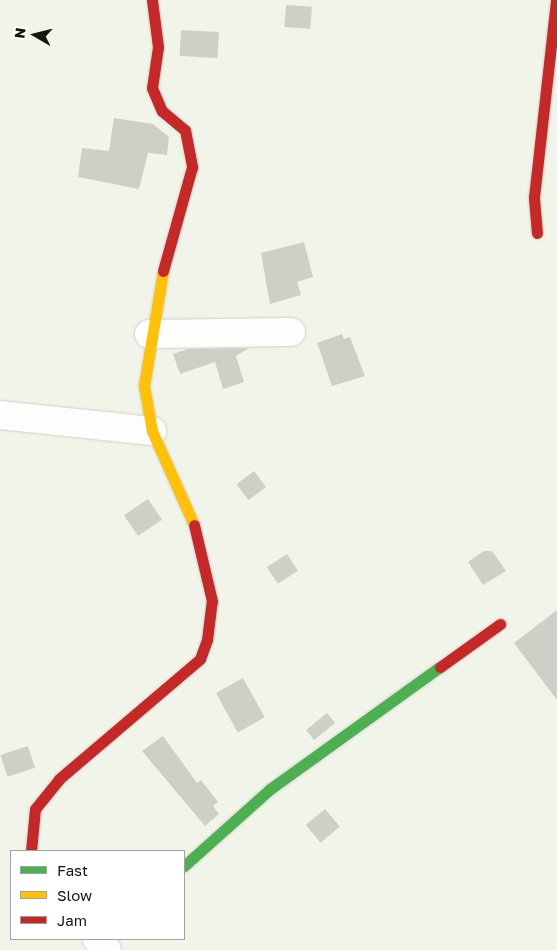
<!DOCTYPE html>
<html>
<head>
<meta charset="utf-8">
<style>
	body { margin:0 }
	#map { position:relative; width:557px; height:950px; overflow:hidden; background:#f1f4e9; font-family:"Golos Text",sans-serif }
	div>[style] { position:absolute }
	.building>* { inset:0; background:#cdd0c7; transform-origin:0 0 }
	.roads { filter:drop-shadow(0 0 1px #cfd2ca) drop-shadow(0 0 1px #cfd2ca) }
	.street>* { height:28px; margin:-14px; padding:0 14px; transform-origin:14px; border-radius:14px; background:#fdfdfc }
	.fast>* { height:11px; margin:-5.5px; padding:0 5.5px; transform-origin:5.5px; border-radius:5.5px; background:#4caf50 }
	.slow>* { height:11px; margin:-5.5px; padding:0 5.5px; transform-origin:5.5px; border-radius:5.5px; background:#ffc107 }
	.jam>* { height:11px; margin:-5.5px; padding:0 5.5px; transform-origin:5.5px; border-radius:5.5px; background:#c62828 }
	span { translate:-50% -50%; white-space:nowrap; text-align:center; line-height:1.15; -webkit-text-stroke:4.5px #fff; paint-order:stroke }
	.legend { position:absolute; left:10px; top:850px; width:175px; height:90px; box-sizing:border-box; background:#fff; border:1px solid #a1a29f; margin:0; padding:6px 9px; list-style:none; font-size:15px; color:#14160f }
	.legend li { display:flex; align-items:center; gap:10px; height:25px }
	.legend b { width:25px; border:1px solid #a1a29f }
	.north { position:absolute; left:10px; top:10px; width:50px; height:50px; -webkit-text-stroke:4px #fff; paint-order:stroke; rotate:278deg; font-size:14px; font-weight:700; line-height:20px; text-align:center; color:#14160f }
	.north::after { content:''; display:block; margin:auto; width:18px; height:22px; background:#14160f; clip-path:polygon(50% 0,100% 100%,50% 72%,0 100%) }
</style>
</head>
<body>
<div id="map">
	<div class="building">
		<i style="left:286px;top:5px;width:26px;height:22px;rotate:4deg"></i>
		<i style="left:181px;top:30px;width:38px;height:26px;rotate:3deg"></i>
		<i style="clip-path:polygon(114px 118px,153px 124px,169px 137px,167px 155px,148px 153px,139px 189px,78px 177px,82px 148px,109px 151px)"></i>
		<i style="clip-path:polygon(304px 242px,313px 277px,297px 282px,301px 295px,270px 304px,261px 253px)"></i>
		<i style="clip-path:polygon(342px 334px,344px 339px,350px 337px,365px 376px,332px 386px,317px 343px)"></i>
		<i style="clip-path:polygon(249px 348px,236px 356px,244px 382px,223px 389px,215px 362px,180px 374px,173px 354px,188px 349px)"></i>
		<i style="left:254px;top:471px;width:20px;height:22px;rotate:53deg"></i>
		<i style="left:148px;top:499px;width:25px;height:29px;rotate:56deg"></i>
		<i style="clip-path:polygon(484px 551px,492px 551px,506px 571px,483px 585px,468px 562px)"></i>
		<i style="left:287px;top:554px;width:20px;height:24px;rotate:57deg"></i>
		<i style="clip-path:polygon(557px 610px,557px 700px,514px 643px)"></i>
		<i style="left:243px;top:678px;width:45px;height:31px;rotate:61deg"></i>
		<i style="left:327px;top:713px;width:13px;height:27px;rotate:51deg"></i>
		<i style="clip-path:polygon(163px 736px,197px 783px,201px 780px,218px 802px,213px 806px,219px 814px,205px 826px,142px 751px)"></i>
		<i style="left:28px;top:746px;width:23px;height:29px;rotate:72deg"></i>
		<i style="left:325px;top:809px;width:23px;height:25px;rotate:50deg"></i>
	</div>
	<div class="roads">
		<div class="street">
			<i style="left:149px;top:334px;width:142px;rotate:-0.8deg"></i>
			<i style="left:0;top:415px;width:153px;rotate:6deg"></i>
			<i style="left:97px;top:939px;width:15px;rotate:48deg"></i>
		</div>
		<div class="fast">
			<i style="left:184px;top:866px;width:115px;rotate:-41.8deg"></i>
			<i style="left:270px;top:789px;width:209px;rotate:-35.7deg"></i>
		</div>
		<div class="slow">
			<i style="left:163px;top:271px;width:117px;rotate:99.4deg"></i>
			<i style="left:144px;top:386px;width:46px;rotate:79.9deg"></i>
			<i style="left:152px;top:431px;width:103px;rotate:65.9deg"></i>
		</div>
		<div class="jam">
			<i style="left:152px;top:0;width:47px;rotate:82.7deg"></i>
			<i style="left:158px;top:47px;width:41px;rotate:98.3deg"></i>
			<i style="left:152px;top:88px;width:25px;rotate:67deg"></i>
			<i style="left:162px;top:111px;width:30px;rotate:40deg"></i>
			<i style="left:185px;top:130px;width:38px;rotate:79deg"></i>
			<i style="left:192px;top:167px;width:108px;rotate:105.6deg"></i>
			<i style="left:537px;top:233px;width:36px;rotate:-95deg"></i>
			<i style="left:534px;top:197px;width:198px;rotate:-83.6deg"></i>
			<i style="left:440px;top:667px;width:74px;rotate:-35.6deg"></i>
			<i style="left:31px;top:851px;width:42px;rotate:-84.6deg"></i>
			<i style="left:35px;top:809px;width:38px;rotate:-51deg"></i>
			<i style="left:59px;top:779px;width:185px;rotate:-40.4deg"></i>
			<i style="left:200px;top:659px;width:20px;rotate:-70deg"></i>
			<i style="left:207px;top:640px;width:39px;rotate:-83deg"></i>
			<i style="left:212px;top:601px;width:78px;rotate:-103.3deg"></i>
		</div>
	</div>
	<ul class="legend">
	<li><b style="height:6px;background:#4caf50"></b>Fast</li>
	<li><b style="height:6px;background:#ffc107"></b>Slow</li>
	<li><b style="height:6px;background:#c62828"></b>Jam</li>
	</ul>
	<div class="north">N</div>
</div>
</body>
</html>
